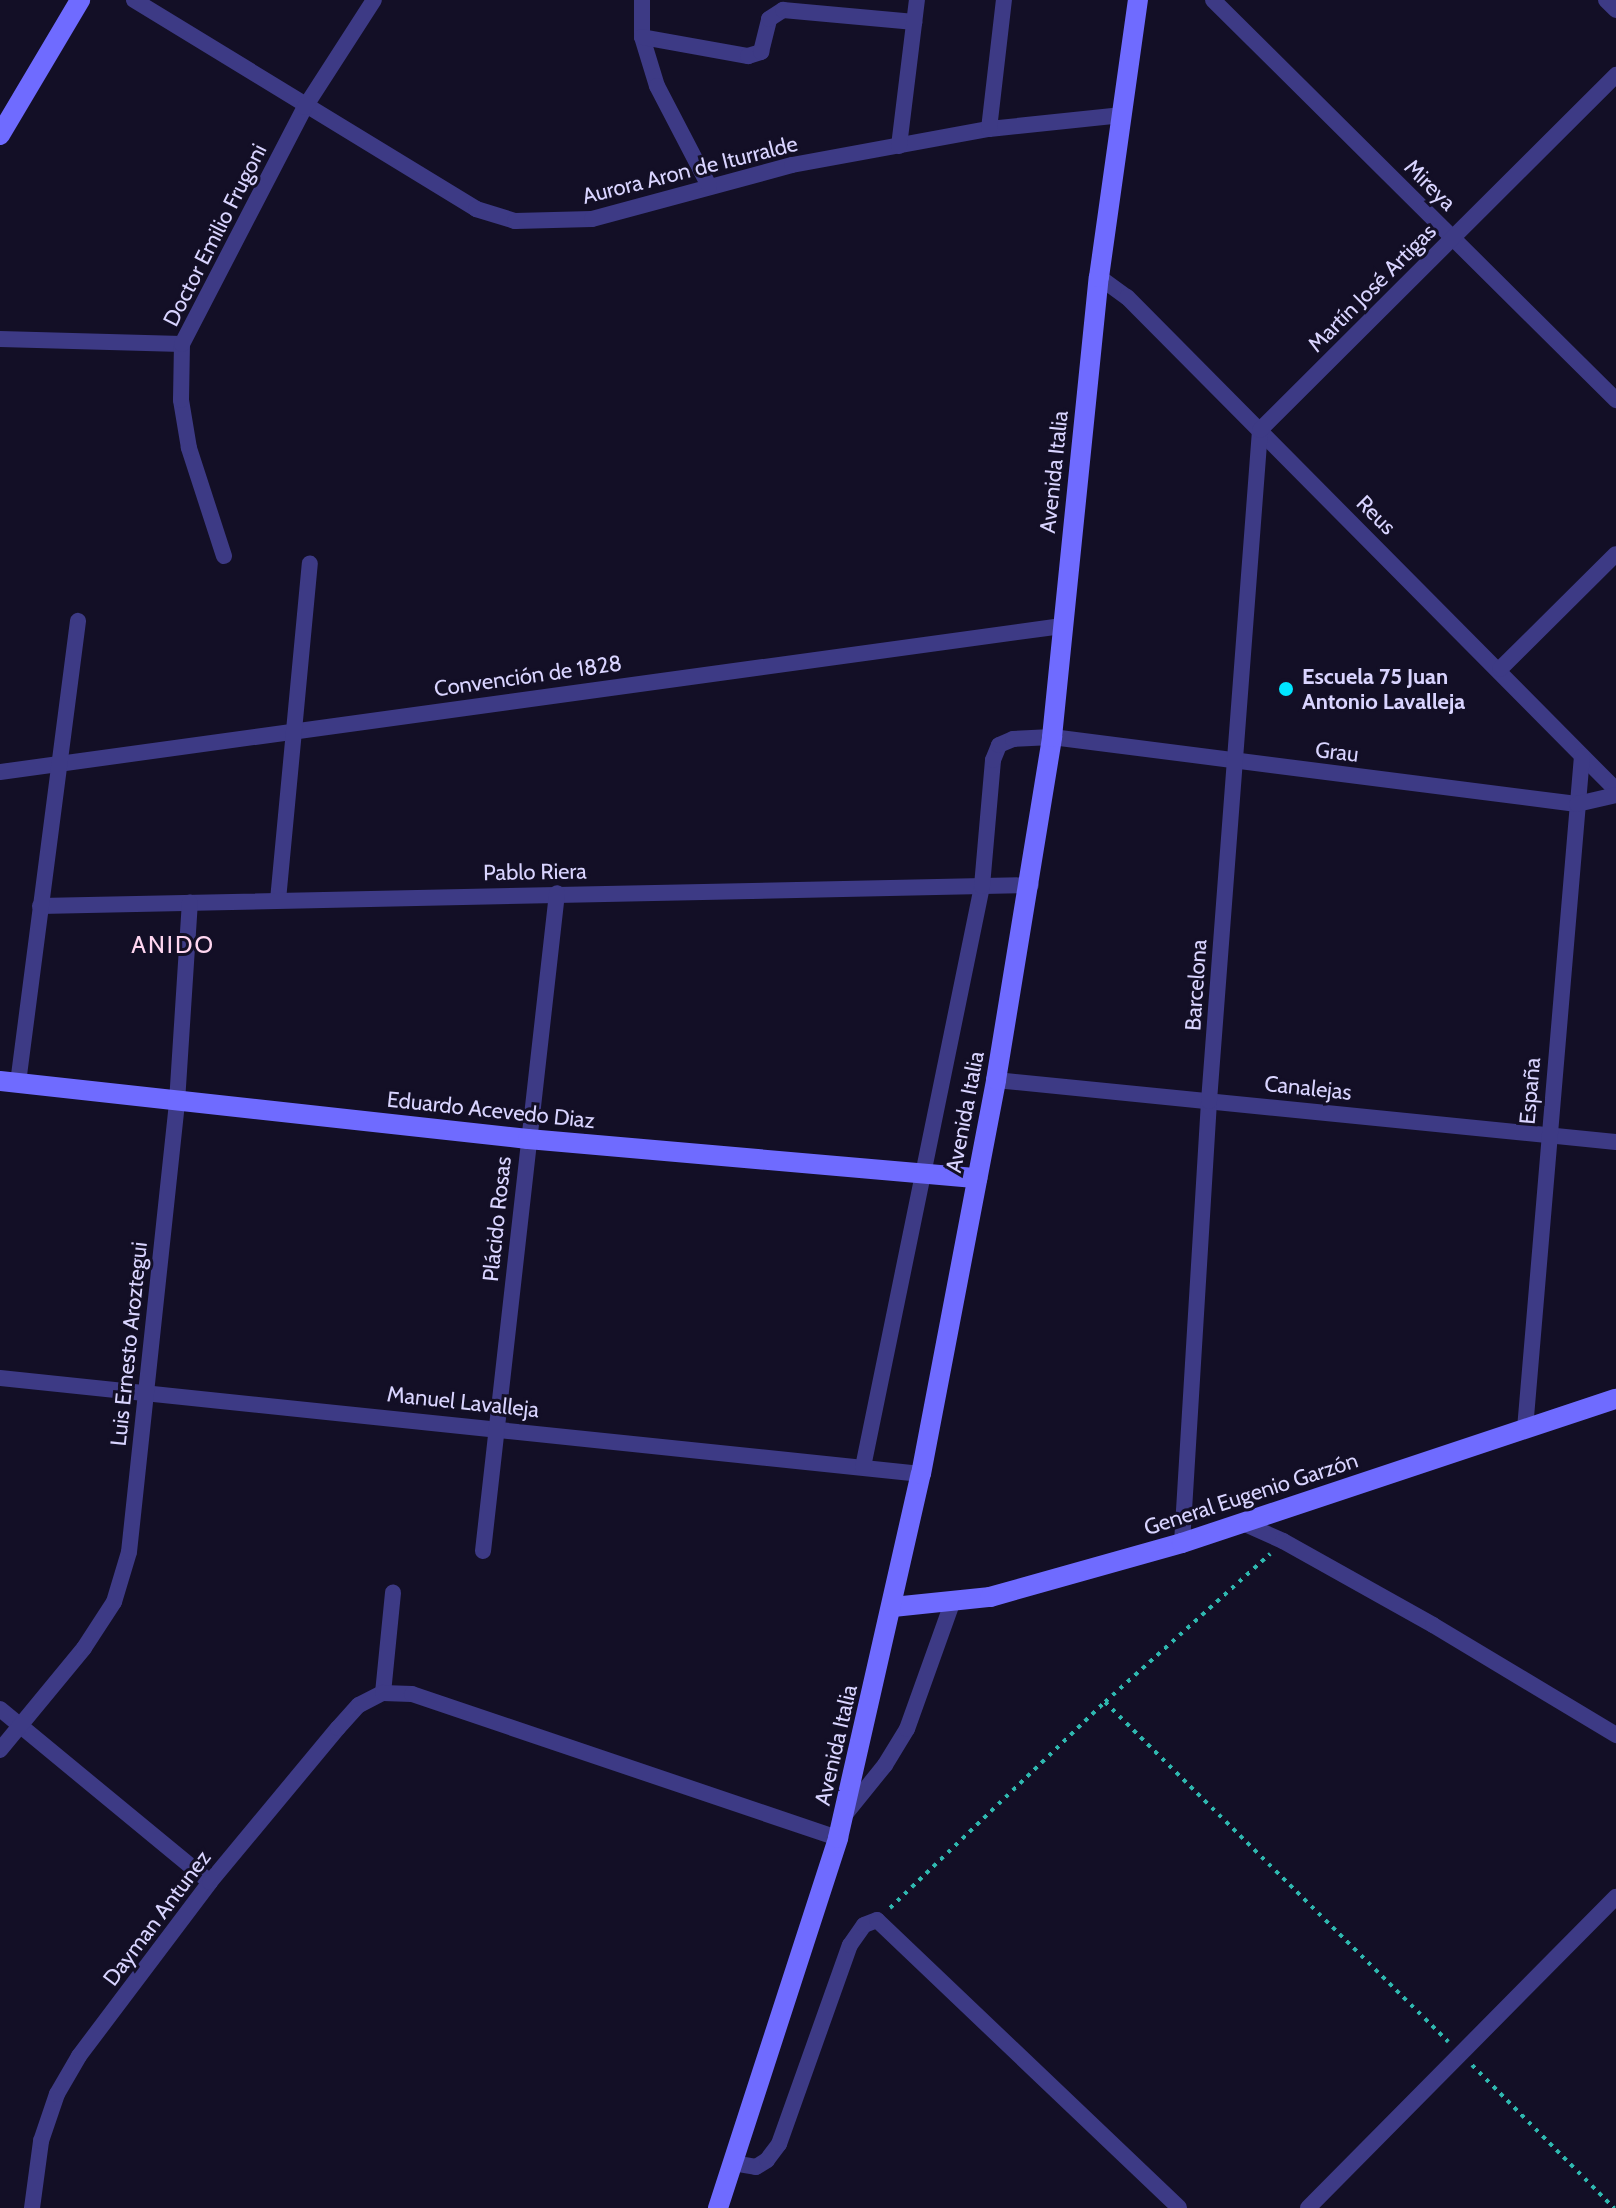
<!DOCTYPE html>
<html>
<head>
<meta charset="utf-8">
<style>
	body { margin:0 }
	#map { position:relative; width:1616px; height:2208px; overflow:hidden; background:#130f26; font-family:Cabin,sans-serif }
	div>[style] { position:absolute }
	.path>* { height:4px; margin-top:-2px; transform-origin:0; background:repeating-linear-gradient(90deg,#2fb8b0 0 4px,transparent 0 10px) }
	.street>* { height:16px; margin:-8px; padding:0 8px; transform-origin:8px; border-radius:8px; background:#3d3a85 }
	.secondary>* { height:20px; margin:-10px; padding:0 10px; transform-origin:10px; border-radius:10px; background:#6f6bff }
	.dots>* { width:22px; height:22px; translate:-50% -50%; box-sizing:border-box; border:4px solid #130f26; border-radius:50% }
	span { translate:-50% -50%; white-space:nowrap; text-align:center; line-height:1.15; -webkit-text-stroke:6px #130f26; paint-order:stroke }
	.street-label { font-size:22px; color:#d9d4ff }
	.poi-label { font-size:22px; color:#d9d4ff; font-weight:700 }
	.left { translate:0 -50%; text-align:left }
	.neighbourhood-label { font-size:24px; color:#ffd6f0; letter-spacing:2px }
</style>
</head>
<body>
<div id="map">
	<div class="path">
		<i style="left:1105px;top:1702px;width:483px;rotate:44.7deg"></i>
		<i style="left:890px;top:1908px;width:298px;rotate:-43.8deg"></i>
		<i style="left:1105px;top:1702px;width:222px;rotate:-41.9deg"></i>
		<i style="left:1472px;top:2065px;width:202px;rotate:45.2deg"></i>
	</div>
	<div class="street">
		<i style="left:134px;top:0;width:401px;rotate:31.4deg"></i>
		<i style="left:476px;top:209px;width:41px;rotate:17.1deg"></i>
		<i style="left:515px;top:221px;width:77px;rotate:-1.5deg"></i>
		<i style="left:592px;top:219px;width:207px;rotate:-15.1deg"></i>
		<i style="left:792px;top:165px;width:200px;rotate:-10.4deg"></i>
		<i style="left:989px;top:129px;width:134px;rotate:-6deg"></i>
		<i style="left:642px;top:0;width:37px;rotate:90deg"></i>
		<i style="left:642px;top:37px;width:51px;rotate:73deg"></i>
		<i style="left:657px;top:86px;width:113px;rotate:62.5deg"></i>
		<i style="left:1213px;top:0;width:568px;rotate:44.79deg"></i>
		<i style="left:1606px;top:0;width:14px;rotate:45deg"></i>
		<i style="left:642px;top:37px;width:108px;rotate:10.2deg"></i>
		<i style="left:748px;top:56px;width:14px;rotate:-17deg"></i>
		<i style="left:761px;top:52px;width:34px;rotate:-76deg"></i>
		<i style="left:769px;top:19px;width:17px;rotate:-33deg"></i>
		<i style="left:783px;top:10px;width:132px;rotate:5.2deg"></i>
		<i style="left:989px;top:129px;width:130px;rotate:-83.4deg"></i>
		<i style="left:899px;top:146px;width:147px;rotate:-83deg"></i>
		<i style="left:1099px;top:277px;width:34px;rotate:36deg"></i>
		<i style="left:1127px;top:297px;width:694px;rotate:45.23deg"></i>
		<i style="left:0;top:339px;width:182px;rotate:1.6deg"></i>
		<i style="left:224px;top:556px;width:114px;rotate:-108deg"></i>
		<i style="left:189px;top:448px;width:49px;rotate:-99.5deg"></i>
		<i style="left:181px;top:400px;width:56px;rotate:-89deg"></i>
		<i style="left:182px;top:344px;width:267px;rotate:-62.6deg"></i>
		<i style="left:305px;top:107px;width:127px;rotate:-57.2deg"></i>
		<i style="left:1500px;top:669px;width:163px;rotate:-44.8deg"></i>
		<i style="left:0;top:772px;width:1072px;rotate:-7.83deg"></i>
		<i style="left:278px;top:900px;width:338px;rotate:-84.6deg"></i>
		<i style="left:40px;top:906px;width:991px;rotate:-1.21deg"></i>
		<i style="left:996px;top:1080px;width:623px;rotate:5.71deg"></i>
		<i style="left:18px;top:1083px;width:466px;rotate:-82.6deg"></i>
		<i style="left:0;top:1378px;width:926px;rotate:5.95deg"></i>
		<i style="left:1525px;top:1429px;width:675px;rotate:-85.16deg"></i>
		<i style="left:863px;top:1467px;width:593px;rotate:-78.42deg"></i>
		<i style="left:982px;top:886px;width:126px;rotate:-85deg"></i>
		<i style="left:993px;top:760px;width:16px;rotate:-68deg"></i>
		<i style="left:999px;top:745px;width:15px;rotate:-23deg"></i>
		<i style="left:1013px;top:739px;width:39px;rotate:-3deg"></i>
		<i style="left:1052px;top:737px;width:529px;rotate:7.27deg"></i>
		<i style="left:1577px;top:804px;width:40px;rotate:-13deg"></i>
		<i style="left:1245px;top:1524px;width:42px;rotate:24.1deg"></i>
		<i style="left:1283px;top:1541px;width:172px;rotate:29.2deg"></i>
		<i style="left:1433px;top:1625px;width:214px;rotate:31deg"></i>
		<i style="left:1182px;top:1543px;width:443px;rotate:-86.5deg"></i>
		<i style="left:1209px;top:1101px;width:673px;rotate:-85.65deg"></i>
		<i style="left:1260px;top:430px;width:503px;rotate:-44.92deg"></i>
		<i style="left:483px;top:1551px;width:662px;rotate:-83.58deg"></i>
		<i style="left:383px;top:1693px;width:101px;rotate:-84.3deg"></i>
		<i style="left:0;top:1709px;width:272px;rotate:39.5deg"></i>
		<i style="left:0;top:1750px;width:132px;rotate:-50.5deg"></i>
		<i style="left:84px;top:1648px;width:55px;rotate:-56.9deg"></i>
		<i style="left:114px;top:1602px;width:52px;rotate:-73.3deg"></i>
		<i style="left:129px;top:1552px;width:453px;rotate:-83.9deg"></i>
		<i style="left:177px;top:1102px;width:200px;rotate:-86.3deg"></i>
		<i style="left:843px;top:1817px;width:67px;rotate:-51.1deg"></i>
		<i style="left:885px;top:1765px;width:42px;rotate:-58.6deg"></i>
		<i style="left:907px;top:1729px;width:134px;rotate:-70.3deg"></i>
		<i style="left:733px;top:2163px;width:23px;rotate:10deg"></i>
		<i style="left:756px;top:2167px;width:13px;rotate:-32deg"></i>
		<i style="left:767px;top:2160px;width:20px;rotate:-53deg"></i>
		<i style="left:779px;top:2144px;width:211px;rotate:-70.4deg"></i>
		<i style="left:850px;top:1945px;width:24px;rotate:-55deg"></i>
		<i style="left:864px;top:1925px;width:14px;rotate:-21deg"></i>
		<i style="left:877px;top:1920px;width:417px;rotate:43.6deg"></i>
		<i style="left:32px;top:2208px;width:68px;rotate:-82.3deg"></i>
		<i style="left:41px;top:2141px;width:50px;rotate:-71.2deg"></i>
		<i style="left:57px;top:2094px;width:44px;rotate:-59.9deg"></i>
		<i style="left:79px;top:2056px;width:218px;rotate:-53deg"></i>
		<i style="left:210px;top:1882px;width:200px;rotate:-50.3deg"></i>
		<i style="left:338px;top:1728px;width:31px;rotate:-48deg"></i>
		<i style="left:359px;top:1705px;width:27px;rotate:-27deg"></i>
		<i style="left:383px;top:1693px;width:29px;rotate:2deg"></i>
		<i style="left:412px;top:1694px;width:450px;rotate:18.7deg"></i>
		<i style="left:1308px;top:2208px;width:438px;rotate:-45.3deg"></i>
	</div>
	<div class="secondary">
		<i style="left:0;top:135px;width:157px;rotate:-59.3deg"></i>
		<i style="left:0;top:1081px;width:531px;rotate:6.27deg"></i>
		<i style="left:528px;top:1139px;width:451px;rotate:5deg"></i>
		<i style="left:893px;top:1607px;width:98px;rotate:-5.9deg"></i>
		<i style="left:990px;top:1597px;width:199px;rotate:-15.7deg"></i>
		<i style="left:1182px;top:1543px;width:457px;rotate:-18.4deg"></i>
		<i style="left:718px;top:2208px;width:389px;rotate:-72deg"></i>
		<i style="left:838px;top:1838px;width:373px;rotate:-77.2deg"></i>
		<i style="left:921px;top:1474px;width:401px;rotate:-79.2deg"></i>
		<i style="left:996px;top:1080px;width:348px;rotate:-80.7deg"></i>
		<i style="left:1052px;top:737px;width:462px;rotate:-84.2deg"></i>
		<i style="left:1099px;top:277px;width:280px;rotate:-82deg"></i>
	</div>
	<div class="dots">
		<i style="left:1286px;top:689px;background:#00e5ff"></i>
	</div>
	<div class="street-label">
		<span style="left:690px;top:170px;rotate:-14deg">Aurora Aron de Iturralde</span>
		<span style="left:1430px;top:185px;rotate:45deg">Mireya</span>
		<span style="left:215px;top:235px;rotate:-63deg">Doctor Emilio Frugoni</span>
		<span style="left:1372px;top:288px;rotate:-45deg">Martín José Artigas</span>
		<span style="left:1054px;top:472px;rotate:-84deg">Avenida Italia</span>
		<span style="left:1376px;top:515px;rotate:45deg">Reus</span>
		<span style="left:528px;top:676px;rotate:-8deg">Convención de 1828</span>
		<span style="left:1337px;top:752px;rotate:7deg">Grau</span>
		<span style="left:535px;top:872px;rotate:-1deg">Pablo Riera</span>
		<span style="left:1196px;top:985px;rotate:-86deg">Barcelona</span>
		<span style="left:1308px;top:1088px;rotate:6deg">Canalejas</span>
		<span style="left:1530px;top:1091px;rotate:-85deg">España</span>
		<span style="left:491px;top:1110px;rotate:6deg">Eduardo Acevedo Diaz</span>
		<span style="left:965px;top:1112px;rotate:-79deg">Avenida Italia</span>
		<span style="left:497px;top:1219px;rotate:-84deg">Plácido Rosas</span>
		<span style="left:129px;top:1344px;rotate:-84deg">Luis Ernesto Aroztegui</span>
		<span style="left:463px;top:1402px;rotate:6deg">Manuel Lavalleja</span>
		<span style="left:1251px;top:1494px;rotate:-18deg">General Eugenio Garzón</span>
		<span style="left:836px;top:1745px;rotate:-77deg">Avenida Italia</span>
		<span style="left:157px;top:1918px;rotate:-53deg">Dayman Antunez</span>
	</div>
	<div class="poi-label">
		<span class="left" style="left:1302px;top:689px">Escuela 75 Juan<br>Antonio Lavalleja</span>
	</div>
	<div class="neighbourhood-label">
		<span style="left:173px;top:945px">ANIDO</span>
	</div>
</div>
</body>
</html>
